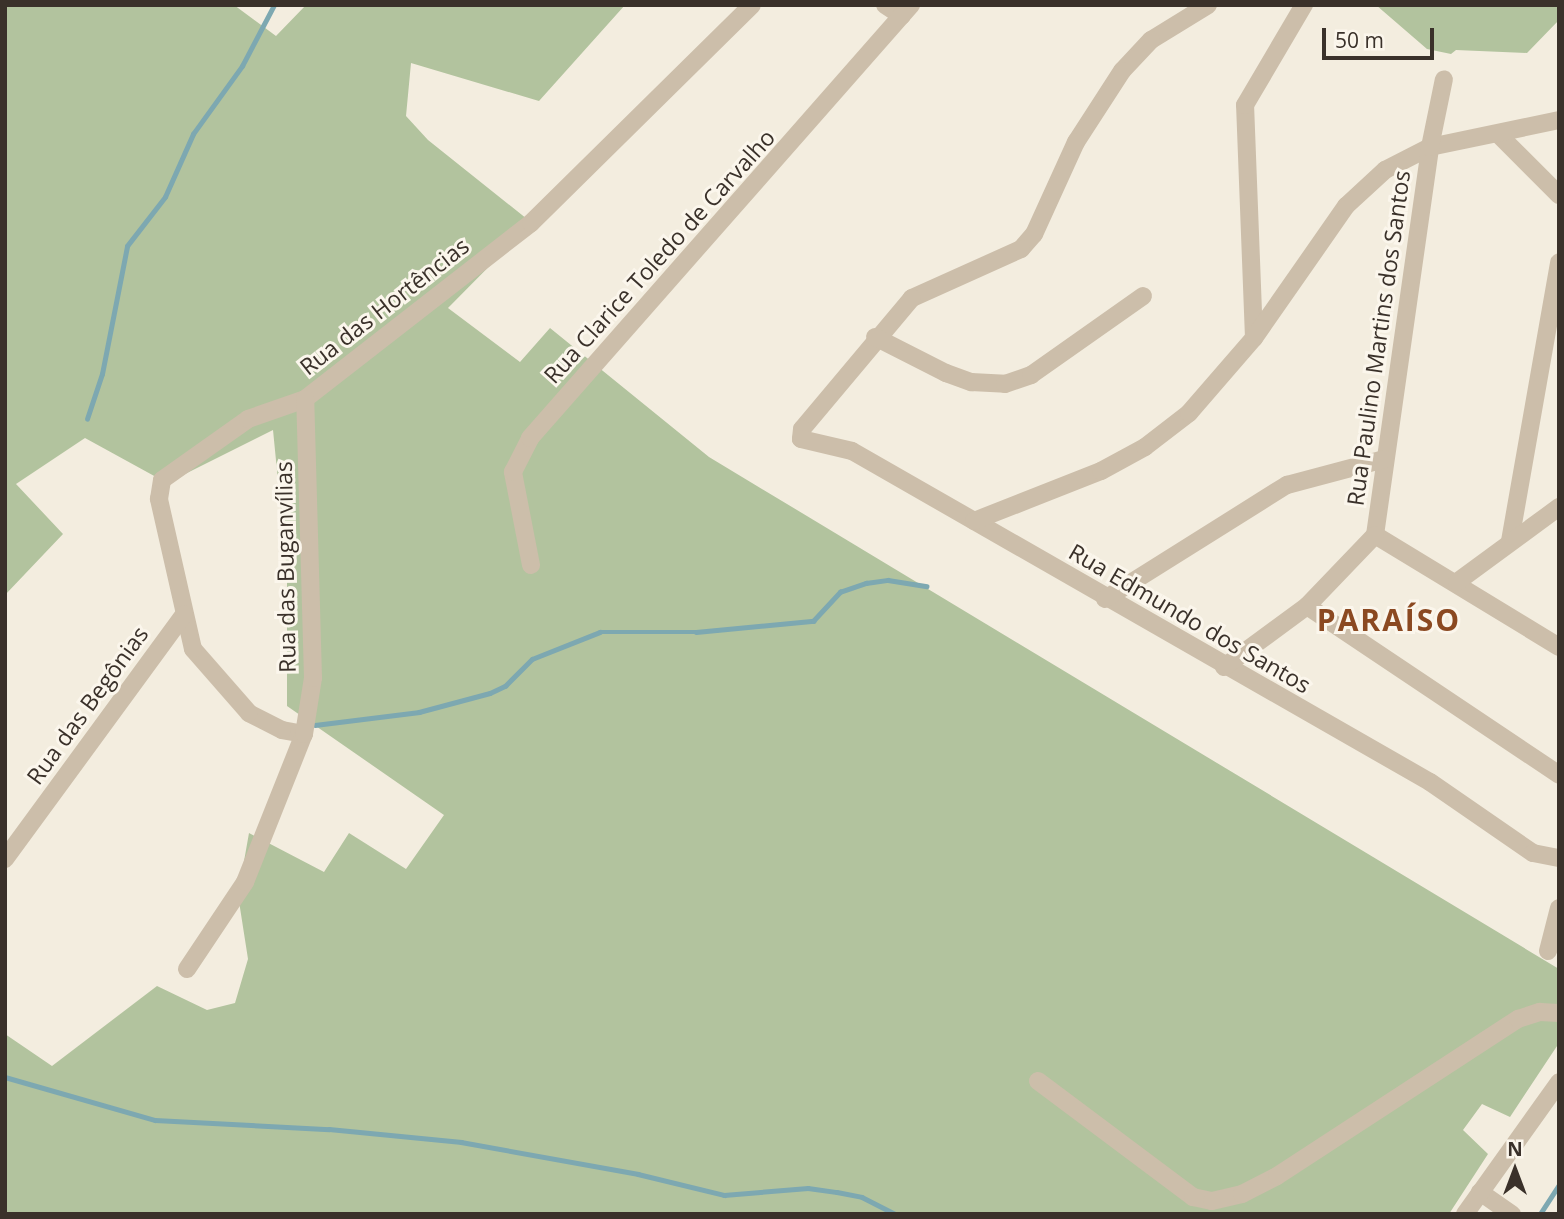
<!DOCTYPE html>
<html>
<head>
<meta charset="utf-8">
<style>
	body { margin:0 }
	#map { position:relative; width:1564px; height:1219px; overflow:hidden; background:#f3eddf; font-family:"Open Sans",sans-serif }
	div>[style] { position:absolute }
	.green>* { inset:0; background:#b2c39e }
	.stream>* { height:4.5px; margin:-2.25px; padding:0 2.25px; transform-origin:2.25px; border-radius:2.25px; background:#7da8b1 }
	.street>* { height:18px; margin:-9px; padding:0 9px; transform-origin:9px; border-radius:9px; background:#ccbeaa }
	span { translate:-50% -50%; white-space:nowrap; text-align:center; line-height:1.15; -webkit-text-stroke:6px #fbf6ec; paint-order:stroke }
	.street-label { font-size:23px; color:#3a312a }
	.district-label { font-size:30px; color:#8b4921; font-weight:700; letter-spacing:2px }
	.frame { position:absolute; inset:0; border:7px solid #3a312a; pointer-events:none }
	.north { position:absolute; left:1480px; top:1135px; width:70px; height:70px; -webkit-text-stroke:5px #fbf6ec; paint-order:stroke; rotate:0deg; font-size:19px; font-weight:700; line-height:28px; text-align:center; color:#3a312a }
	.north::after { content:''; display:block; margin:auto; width:24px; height:32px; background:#3a312a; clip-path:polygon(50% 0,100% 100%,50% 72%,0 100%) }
	.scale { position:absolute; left:1322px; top:28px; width:112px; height:32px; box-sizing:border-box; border:4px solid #3a312a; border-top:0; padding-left:9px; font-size:21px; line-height:24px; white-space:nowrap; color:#3a312a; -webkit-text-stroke:5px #fbf6ec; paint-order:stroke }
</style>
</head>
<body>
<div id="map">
	<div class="green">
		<i style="clip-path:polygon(5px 5px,234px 5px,276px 36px,306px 5px,625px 5px,539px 101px,411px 63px,406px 116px,428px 140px,532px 223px,448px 308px,520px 362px,550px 328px,709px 457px,1559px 969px,1559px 1043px,1510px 1117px,1482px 1104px,1463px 1130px,1488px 1154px,1449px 1214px,5px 1214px,5px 1034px,52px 1066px,157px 986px,207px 1010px,235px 1003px,248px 959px,238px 895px,249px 833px,324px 872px,349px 833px,406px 869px,444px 815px,287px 706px,287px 572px,273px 430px,167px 483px,85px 438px,16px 484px,63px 534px,5px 595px)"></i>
		<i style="clip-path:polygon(1376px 5px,1559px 5px,1559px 20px,1527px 53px,1456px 50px,1451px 54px,1427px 49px)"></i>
	</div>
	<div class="stream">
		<i style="left:87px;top:419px;width:47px;rotate:-71.6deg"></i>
		<i style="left:102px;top:374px;width:130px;rotate:-78.9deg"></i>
		<i style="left:127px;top:246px;width:62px;rotate:-52.2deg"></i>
		<i style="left:165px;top:197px;width:69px;rotate:-66deg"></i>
		<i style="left:193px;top:134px;width:84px;rotate:-54.2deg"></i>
		<i style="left:242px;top:66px;width:69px;rotate:-62.3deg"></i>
		<i style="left:315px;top:725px;width:105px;rotate:-7.1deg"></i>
		<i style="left:419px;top:712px;width:73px;rotate:-15deg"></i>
		<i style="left:490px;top:693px;width:17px;rotate:-25deg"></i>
		<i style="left:505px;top:686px;width:38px;rotate:-45deg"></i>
		<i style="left:532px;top:659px;width:73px;rotate:-21.7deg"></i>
		<i style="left:600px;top:632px;width:96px"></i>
		<i style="left:696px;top:632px;width:118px;rotate:-5.4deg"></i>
		<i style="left:813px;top:621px;width:40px;rotate:-47deg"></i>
		<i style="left:840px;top:592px;width:28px;rotate:-19deg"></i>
		<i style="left:866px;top:583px;width:22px;rotate:-8deg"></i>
		<i style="left:888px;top:580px;width:39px;rotate:9deg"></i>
		<i style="left:5px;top:1077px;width:156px;rotate:16deg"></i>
		<i style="left:155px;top:1120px;width:174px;rotate:3deg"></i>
		<i style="left:329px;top:1129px;width:133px;rotate:5.6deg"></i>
		<i style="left:461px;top:1142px;width:180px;rotate:10.2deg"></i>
		<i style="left:638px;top:1174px;width:89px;rotate:13.7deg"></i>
		<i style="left:724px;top:1195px;width:84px;rotate:-4.8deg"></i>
		<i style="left:808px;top:1188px;width:29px;rotate:8deg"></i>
		<i style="left:837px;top:1192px;width:25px;rotate:11deg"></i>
		<i style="left:862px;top:1197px;width:38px;rotate:27deg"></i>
		<i style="left:1540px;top:1214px;width:35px;rotate:-57deg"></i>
	</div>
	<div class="street">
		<i style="left:885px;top:5px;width:20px;rotate:33deg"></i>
		<i style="left:1208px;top:5px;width:67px;rotate:148.4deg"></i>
		<i style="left:1151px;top:40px;width:42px;rotate:133.1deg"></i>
		<i style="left:1122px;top:71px;width:85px;rotate:122.9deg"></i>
		<i style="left:1076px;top:142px;width:101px;rotate:114.5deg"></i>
		<i style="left:1034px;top:234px;width:20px;rotate:131deg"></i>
		<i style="left:1021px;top:249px;width:120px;rotate:155.8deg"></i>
		<i style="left:912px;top:298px;width:171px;rotate:130deg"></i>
		<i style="left:802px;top:429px;width:10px;rotate:96deg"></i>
		<i style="left:801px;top:439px;width:52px;rotate:13.2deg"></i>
		<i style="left:852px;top:451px;width:666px;rotate:29.8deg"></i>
		<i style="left:1430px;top:782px;width:125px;rotate:34.6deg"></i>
		<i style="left:1533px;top:853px;width:26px;rotate:11deg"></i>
		<i style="left:1499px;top:135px;width:85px;rotate:45deg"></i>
		<i style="left:875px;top:337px;width:80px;rotate:26.9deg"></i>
		<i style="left:946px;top:373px;width:27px;rotate:20deg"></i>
		<i style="left:971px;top:382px;width:34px;rotate:3deg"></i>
		<i style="left:1005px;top:384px;width:28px;rotate:-19deg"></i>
		<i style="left:1031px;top:375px;width:137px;rotate:-35.2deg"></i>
		<i style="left:1254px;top:338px;width:233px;rotate:-92.2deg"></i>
		<i style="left:1245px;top:105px;width:116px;rotate:-59.5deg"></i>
		<i style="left:974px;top:521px;width:136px;rotate:-21.5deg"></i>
		<i style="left:1101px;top:471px;width:50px;rotate:-28.6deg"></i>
		<i style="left:1145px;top:447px;width:56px;rotate:-37.7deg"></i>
		<i style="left:1189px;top:413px;width:99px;rotate:-49.1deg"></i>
		<i style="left:1254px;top:338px;width:161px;rotate:-55.1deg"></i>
		<i style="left:1346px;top:206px;width:53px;rotate:-42.7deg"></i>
		<i style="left:1385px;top:170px;width:51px;rotate:-27.1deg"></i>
		<i style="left:1430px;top:147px;width:132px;rotate:-11.8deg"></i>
		<i style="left:1375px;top:535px;width:392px;rotate:-81.9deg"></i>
		<i style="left:1430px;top:147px;width:69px;rotate:-78.4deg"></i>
		<i style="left:1375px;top:535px;width:215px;rotate:31.3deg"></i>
		<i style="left:1510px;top:541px;width:283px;rotate:-80deg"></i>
		<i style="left:531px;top:565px;width:95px;rotate:-101deg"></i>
		<i style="left:513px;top:472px;width:38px;rotate:-63deg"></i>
		<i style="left:530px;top:438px;width:577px;rotate:-48.66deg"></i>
		<i style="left:1457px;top:582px;width:127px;rotate:-36.3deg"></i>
		<i style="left:1105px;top:599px;width:215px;rotate:-32.1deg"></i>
		<i style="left:1287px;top:485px;width:101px;rotate:-14.9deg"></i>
		<i style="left:1307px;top:606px;width:303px;rotate:33.8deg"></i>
		<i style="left:1224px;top:667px;width:103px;rotate:-36.3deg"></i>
		<i style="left:1307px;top:606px;width:98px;rotate:-46.2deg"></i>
		<i style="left:304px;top:734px;width:22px;rotate:-170deg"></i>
		<i style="left:282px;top:730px;width:37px;rotate:-153deg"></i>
		<i style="left:249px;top:713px;width:85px;rotate:-131.2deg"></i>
		<i style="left:193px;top:649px;width:154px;rotate:-102.8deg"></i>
		<i style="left:159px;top:499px;width:19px;rotate:-81deg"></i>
		<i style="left:162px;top:480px;width:105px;rotate:-35.3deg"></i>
		<i style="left:248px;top:419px;width:60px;rotate:-19.3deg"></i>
		<i style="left:305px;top:399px;width:286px;rotate:-37.9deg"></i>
		<i style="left:531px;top:223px;width:310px;rotate:-44.6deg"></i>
		<i style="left:5px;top:859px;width:303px;rotate:-53.8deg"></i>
		<i style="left:1548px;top:951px;width:44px;rotate:-75.7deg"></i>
		<i style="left:187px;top:969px;width:105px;rotate:-56.3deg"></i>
		<i style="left:245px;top:882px;width:159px;rotate:-68.3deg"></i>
		<i style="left:304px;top:734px;width:57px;rotate:-80.9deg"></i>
		<i style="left:313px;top:678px;width:279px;rotate:-91.6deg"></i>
		<i style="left:1038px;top:1081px;width:194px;rotate:36.8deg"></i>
		<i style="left:1193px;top:1197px;width:19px;rotate:12deg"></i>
		<i style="left:1212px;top:1201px;width:31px;rotate:-13deg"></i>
		<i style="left:1242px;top:1194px;width:39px;rotate:-27deg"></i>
		<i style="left:1277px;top:1176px;width:288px;rotate:-33.1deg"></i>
		<i style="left:1518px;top:1019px;width:23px;rotate:-18deg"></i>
		<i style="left:1540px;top:1012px;width:19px;rotate:3deg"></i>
		<i style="left:1480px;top:1192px;width:39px;rotate:35deg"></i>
		<i style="left:1465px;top:1214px;width:162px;rotate:-54.5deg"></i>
	</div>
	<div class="street-label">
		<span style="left:659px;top:256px;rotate:-48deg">Rua Clarice Toledo de Carvalho</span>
		<span style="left:384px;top:306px;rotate:-38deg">Rua das Hortências</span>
		<span style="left:1378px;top:338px;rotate:-82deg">Rua Paulino Martins dos Santos</span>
		<span style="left:285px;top:567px;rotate:-91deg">Rua das Buganvílias</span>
		<span style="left:1190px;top:618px;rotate:30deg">Rua Edmundo dos Santos</span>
		<span style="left:87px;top:705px;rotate:-54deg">Rua das Begônias</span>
	</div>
	<div class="district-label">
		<span style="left:1389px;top:620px">PARAÍSO</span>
	</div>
	<div class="frame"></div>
	<div class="north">N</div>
	<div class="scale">50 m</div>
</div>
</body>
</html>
